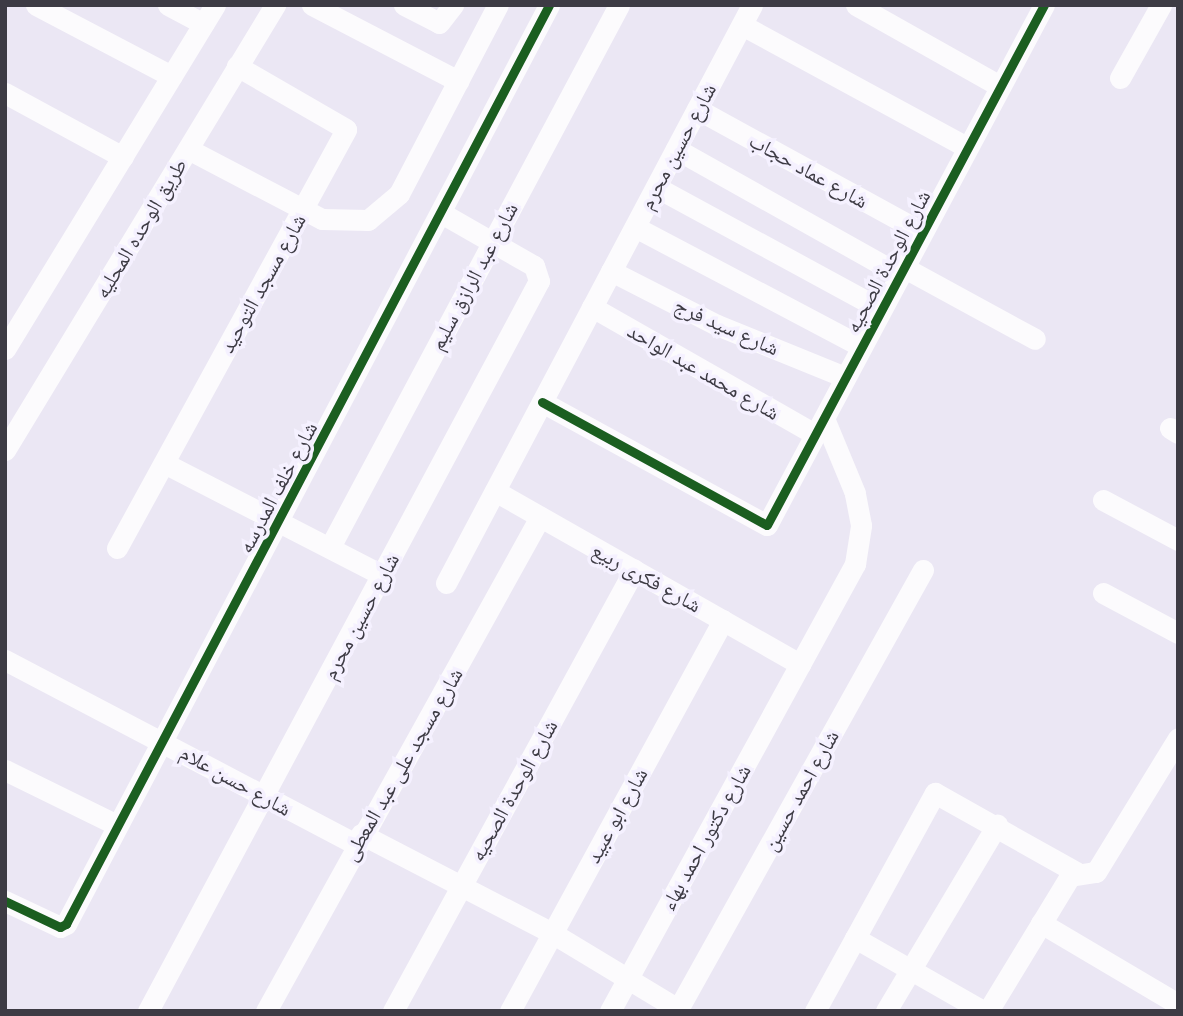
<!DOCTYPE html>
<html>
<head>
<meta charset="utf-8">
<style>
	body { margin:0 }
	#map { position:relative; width:1183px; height:1016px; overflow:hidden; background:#ebe7f4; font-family:"IBM Plex Sans","Noto Naskh Arabic",sans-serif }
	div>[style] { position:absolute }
	.street>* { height:21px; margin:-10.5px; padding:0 10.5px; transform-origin:10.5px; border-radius:10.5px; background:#fcfbfd }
	.cycleway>* { height:9px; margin:-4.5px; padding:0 4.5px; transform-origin:4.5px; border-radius:4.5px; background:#1b5e20 }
	span { translate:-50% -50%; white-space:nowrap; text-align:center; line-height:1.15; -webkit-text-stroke:7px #f5f1ff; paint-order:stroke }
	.street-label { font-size:21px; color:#3d3b44 }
	.frame { position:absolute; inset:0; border:7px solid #3d3b44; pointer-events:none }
</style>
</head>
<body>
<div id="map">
	<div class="street">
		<i style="left:36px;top:5px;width:153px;rotate:27.7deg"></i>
		<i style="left:168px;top:5px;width:40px;rotate:28deg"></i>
		<i style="left:312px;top:5px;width:165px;rotate:27.5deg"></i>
		<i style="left:404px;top:5px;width:39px;rotate:27deg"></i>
		<i style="left:439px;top:23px;width:23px;rotate:-52deg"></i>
		<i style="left:856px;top:5px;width:165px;rotate:29.4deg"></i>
		<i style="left:742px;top:25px;width:256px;rotate:28.5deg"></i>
		<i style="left:1120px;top:78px;width:84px;rotate:-60.7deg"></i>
		<i style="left:5px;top:93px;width:134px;rotate:28.5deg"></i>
		<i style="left:697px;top:109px;width:256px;rotate:28.7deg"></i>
		<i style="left:188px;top:149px;width:151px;rotate:27.6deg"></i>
		<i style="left:322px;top:219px;width:46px;rotate:1.2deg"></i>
		<i style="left:368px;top:220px;width:40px;rotate:-40deg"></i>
		<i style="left:399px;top:194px;width:213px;rotate:-62.4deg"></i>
		<i style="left:676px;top:149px;width:256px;rotate:29.3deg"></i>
		<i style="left:656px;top:187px;width:256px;rotate:28.5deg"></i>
		<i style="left:635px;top:227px;width:255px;rotate:27.8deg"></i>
		<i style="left:903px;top:267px;width:150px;rotate:28.6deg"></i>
		<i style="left:611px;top:271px;width:119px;rotate:27deg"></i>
		<i style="left:717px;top:325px;width:138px;rotate:22.1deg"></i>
		<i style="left:592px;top:307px;width:257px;rotate:29.7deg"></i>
		<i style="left:5px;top:349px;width:403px;rotate:-58.6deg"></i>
		<i style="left:542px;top:402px;width:256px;rotate:28.7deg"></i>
		<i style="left:767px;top:525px;width:589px;rotate:-61.96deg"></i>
		<i style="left:1170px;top:428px;width:9px;rotate:32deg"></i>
		<i style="left:5px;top:450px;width:521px;rotate:-58.75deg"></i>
		<i style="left:164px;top:463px;width:245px;rotate:27.2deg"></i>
		<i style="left:495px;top:491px;width:351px;rotate:29.6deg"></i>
		<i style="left:1103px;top:500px;width:85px;rotate:28.1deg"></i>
		<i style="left:330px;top:547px;width:614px;rotate:-61.93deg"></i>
		<i style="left:117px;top:548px;width:477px;rotate:-61.3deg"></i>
		<i style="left:346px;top:129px;width:126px;rotate:-150deg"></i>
		<i style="left:446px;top:583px;width:654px;rotate:-62.1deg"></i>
		<i style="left:1103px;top:593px;width:85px;rotate:28.1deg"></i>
		<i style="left:5px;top:660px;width:395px;rotate:27.7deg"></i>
		<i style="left:5px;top:770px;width:125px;rotate:26.2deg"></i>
		<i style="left:361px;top:834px;width:215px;rotate:27.4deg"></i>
		<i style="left:552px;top:933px;width:147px;rotate:31.1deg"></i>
		<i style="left:5px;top:901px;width:61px;rotate:25.3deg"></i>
		<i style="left:60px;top:927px;width:7px;rotate:-27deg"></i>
		<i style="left:66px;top:924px;width:1038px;rotate:-62.27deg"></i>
		<i style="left:1041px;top:923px;width:159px;rotate:30.6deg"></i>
		<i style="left:855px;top:938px;width:147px;rotate:29.7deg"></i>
		<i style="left:148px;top:1011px;width:828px;rotate:-61.83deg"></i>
		<i style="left:539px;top:281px;width:16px;rotate:-108deg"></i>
		<i style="left:534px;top:266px;width:107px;rotate:-150.3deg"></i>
		<i style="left:266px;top:1011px;width:565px;rotate:-60.98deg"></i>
		<i style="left:393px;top:1011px;width:503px;rotate:-61.34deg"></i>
		<i style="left:510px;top:1011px;width:445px;rotate:-61.4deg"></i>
		<i style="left:610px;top:1011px;width:510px;rotate:-61.27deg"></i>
		<i style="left:855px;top:564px;width:39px;rotate:-81deg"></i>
		<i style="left:861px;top:525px;width:33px;rotate:-101deg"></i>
		<i style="left:855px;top:493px;width:81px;rotate:-112.5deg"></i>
		<i style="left:677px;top:1011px;width:505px;rotate:-60.85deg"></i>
		<i style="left:815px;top:1011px;width:249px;rotate:-61.2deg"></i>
		<i style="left:935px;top:793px;width:162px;rotate:29.3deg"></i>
		<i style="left:886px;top:1011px;width:217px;rotate:-59.2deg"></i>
		<i style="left:988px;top:1011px;width:158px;rotate:-58.7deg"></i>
		<i style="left:1070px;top:876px;width:26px;rotate:-9deg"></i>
		<i style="left:1096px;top:872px;width:157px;rotate:-58.5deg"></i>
	</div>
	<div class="cycleway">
		<i style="left:542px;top:402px;width:256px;rotate:28.7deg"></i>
		<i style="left:767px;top:525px;width:589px;rotate:-61.96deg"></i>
		<i style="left:5px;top:901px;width:61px;rotate:25.3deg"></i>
		<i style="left:60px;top:927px;width:7px;rotate:-27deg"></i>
		<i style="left:66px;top:924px;width:1038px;rotate:-62.27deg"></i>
	</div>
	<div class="street-label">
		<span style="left:677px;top:146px;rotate:-62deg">شارع حسين محرم</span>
		<span style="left:809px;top:170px;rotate:29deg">شارع عماد حجاب</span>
		<span style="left:140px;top:228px;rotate:-59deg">طريق الوحده المحليه</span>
		<span style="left:887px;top:261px;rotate:-62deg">شارع الوحدة الصحيه</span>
		<span style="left:473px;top:276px;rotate:-62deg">شارع عبد الرازق سليم</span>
		<span style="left:262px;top:283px;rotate:-61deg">شارع مسجد التوحيد</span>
		<span style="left:727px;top:326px;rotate:24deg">شارع سيد فرج</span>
		<span style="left:704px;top:371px;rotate:30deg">شارع محمد عبد الواحد</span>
		<span style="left:277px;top:487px;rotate:-62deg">شارع خلف المدرسه</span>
		<span style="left:647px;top:577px;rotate:29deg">شارع فكرى ربيع</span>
		<span style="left:360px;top:616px;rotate:-62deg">شارع حسين محرم</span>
		<span style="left:402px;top:764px;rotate:-60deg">شارع مسجد على عبد المعطى</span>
		<span style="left:236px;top:780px;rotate:29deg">شارع حسن علام</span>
		<span style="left:513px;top:790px;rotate:-61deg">شارع الوحدة الصحيه</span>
		<span style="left:800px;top:790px;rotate:-61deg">شارع احمد حسين</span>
		<span style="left:616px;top:815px;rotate:-61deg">شارع ابو عبيد</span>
		<span style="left:705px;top:837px;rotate:-61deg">شارع دكتور احمد بهاء</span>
	</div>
	<div class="frame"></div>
</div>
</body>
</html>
